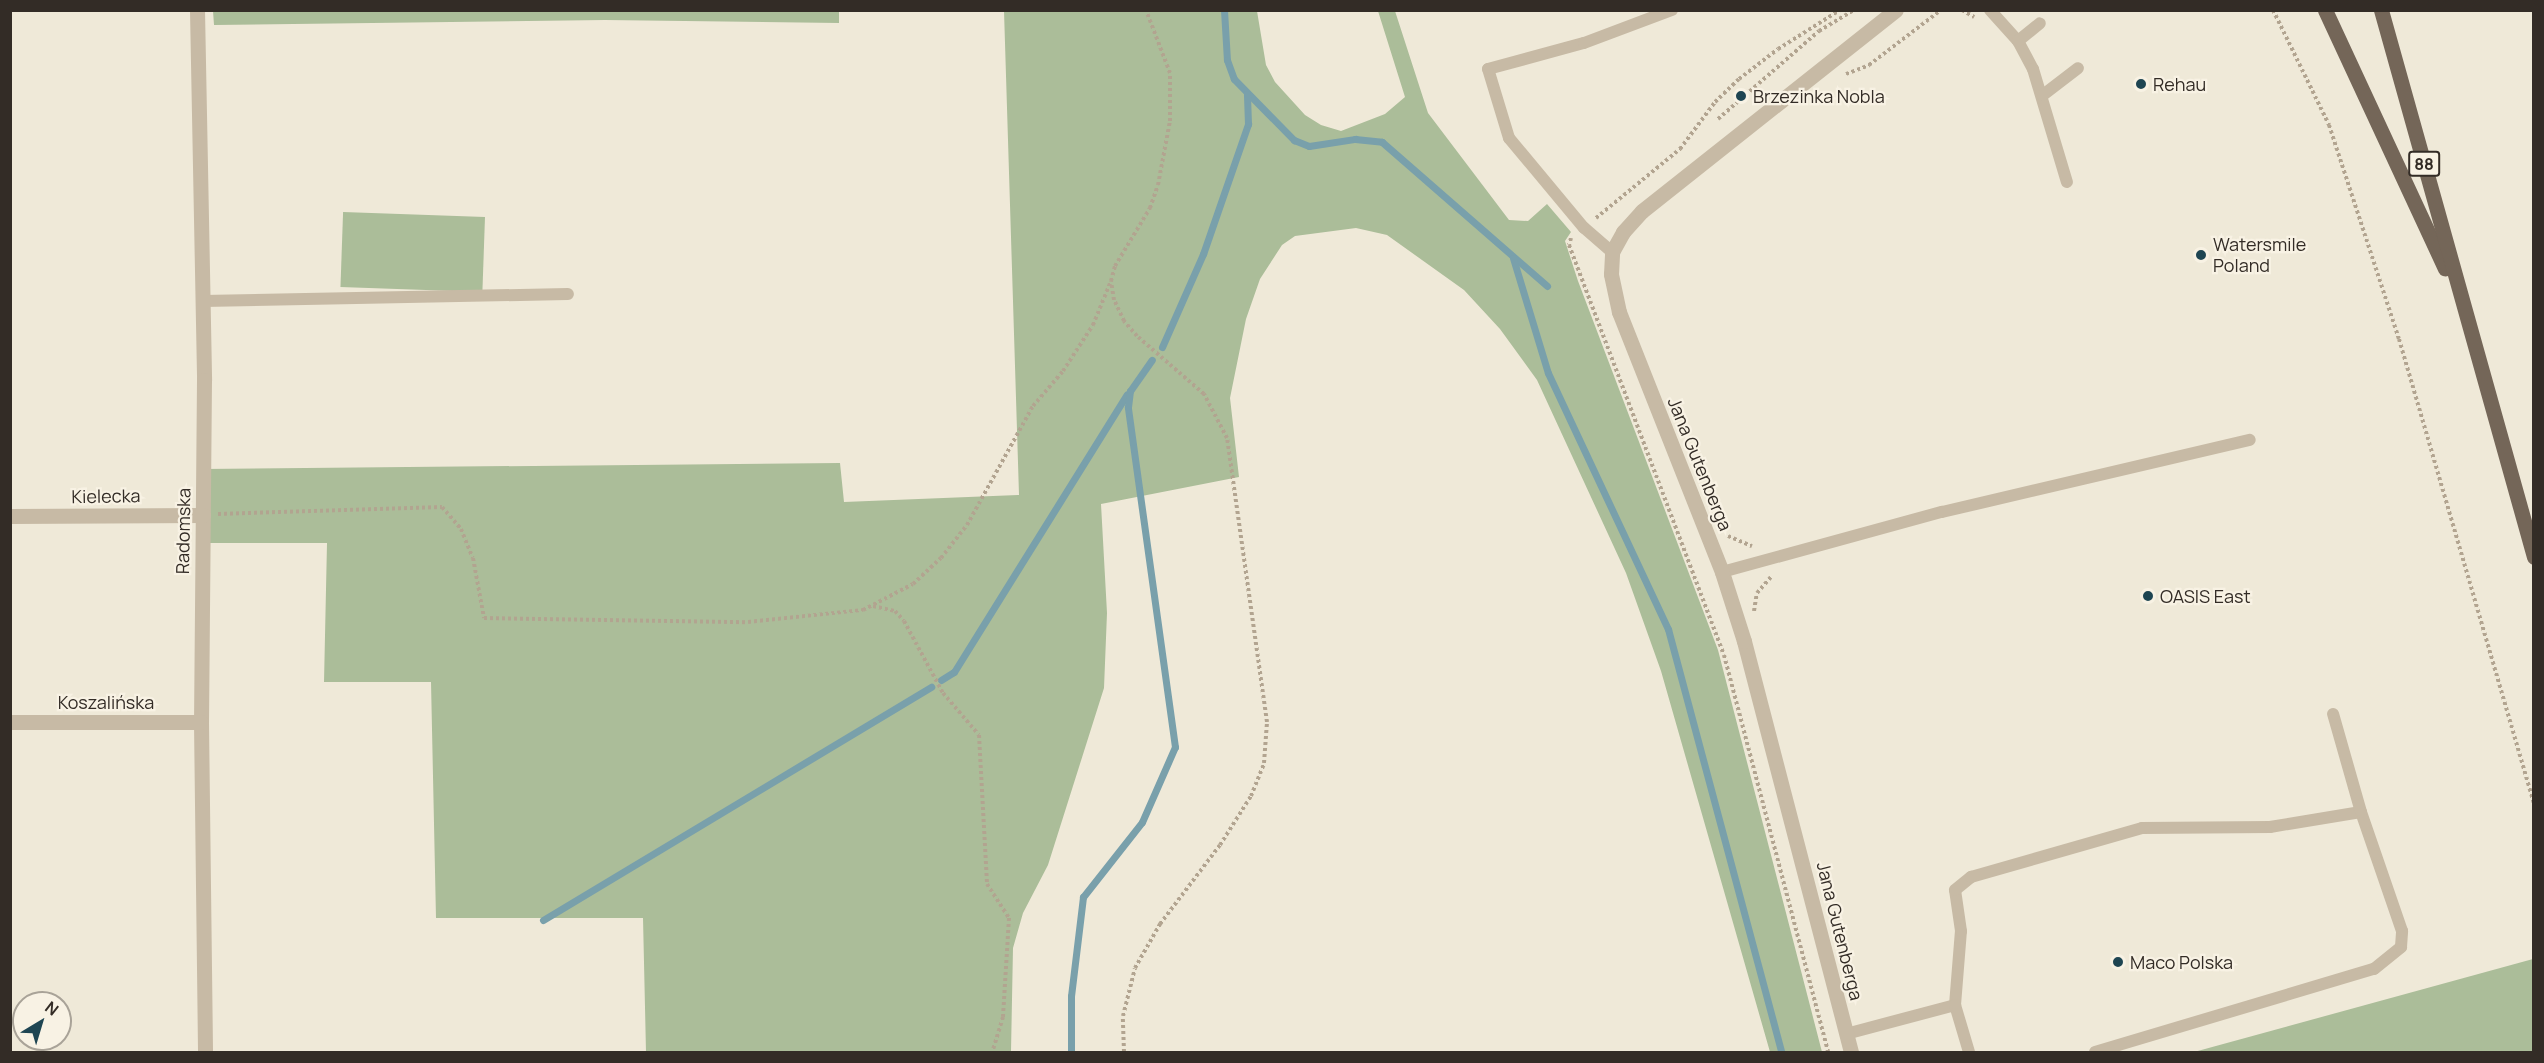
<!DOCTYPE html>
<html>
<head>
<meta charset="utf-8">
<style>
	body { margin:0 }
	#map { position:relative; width:2544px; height:1063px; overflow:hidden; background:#efe9d8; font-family:Manrope,sans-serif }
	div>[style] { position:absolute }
	.green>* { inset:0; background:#abbd99; transform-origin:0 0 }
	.stream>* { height:7px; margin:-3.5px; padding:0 3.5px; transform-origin:3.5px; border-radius:3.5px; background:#79a0ab }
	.path>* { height:4px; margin-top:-2px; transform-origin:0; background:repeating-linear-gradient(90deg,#b2a490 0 3px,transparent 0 6px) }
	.service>* { height:12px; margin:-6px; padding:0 6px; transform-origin:6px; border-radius:6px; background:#c7baa5 }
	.minor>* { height:15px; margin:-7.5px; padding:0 7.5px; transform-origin:7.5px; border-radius:7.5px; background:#c7baa5 }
	.primary>* { height:15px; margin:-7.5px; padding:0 7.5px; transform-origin:7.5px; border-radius:7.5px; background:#746658 }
	.dots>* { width:16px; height:16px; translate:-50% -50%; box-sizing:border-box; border:3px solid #f8f2e4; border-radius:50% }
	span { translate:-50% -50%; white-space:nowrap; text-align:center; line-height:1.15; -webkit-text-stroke:4.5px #f8f2e4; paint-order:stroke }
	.shield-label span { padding:2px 4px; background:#f8f2e4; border:2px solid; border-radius:4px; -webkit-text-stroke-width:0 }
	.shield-label { font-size:16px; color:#332c26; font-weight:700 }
	.poi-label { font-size:18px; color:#332c26 }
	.left { translate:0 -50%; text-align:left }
	.street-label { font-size:18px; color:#332c26 }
	.frame { position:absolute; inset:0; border:12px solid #332c26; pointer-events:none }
	.north { position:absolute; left:12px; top:991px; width:60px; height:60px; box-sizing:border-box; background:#f8f2e4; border:2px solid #a9a398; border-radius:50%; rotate:38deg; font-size:16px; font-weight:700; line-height:24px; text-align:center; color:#332c26 }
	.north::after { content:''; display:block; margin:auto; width:21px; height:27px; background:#1e4552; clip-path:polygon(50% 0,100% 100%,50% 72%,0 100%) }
</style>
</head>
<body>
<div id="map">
	<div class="green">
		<i style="clip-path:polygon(839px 11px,839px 23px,605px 20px,214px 25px,213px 11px)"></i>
		<i style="clip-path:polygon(1004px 11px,1257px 11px,1266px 65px,1275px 82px,1305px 115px,1321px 125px,1341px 131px,1385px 114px,1405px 97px,1378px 11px,1395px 11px,1428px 113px,1509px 220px,1528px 221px,1547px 204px,1571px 232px,1565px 241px,1578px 281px,1718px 650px,1822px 1052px,1770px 1052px,1661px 671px,1626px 573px,1537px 380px,1500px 329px,1464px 290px,1387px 235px,1356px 228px,1295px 236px,1282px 245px,1260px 279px,1246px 319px,1230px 398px,1239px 477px,1101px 504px,1107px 613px,1104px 688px,1048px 865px,1023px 913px,1013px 948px,1011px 1052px,646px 1052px,643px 918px,436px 918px,431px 682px,324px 682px,327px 543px,202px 543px,203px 469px,840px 463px,844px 502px,1019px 495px)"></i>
		<i style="left:485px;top:217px;width:75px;height:142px;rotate:92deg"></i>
		<i style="clip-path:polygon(2533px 959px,2533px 1052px,2194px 1052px)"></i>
	</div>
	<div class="stream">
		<i style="left:1224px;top:10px;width:50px;rotate:86.6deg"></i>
		<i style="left:1227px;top:60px;width:20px;rotate:70deg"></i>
		<i style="left:1234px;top:79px;width:86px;rotate:45.5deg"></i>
		<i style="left:1294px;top:140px;width:16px;rotate:22deg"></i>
		<i style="left:1309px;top:146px;width:47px;rotate:-8.7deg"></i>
		<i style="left:1355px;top:139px;width:27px;rotate:6deg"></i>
		<i style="left:1382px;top:142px;width:219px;rotate:41.1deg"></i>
		<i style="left:1513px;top:258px;width:120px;rotate:73.1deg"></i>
		<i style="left:1548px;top:373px;width:283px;rotate:64.9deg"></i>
		<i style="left:1668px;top:629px;width:438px;rotate:75deg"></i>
		<i style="left:1162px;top:347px;width:102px;rotate:-66.2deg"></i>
		<i style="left:1203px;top:254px;width:138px;rotate:-70.9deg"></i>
		<i style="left:1248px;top:124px;width:30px;rotate:-92deg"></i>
		<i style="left:941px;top:680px;width:15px;rotate:-32deg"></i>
		<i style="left:954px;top:672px;width:327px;rotate:-58.1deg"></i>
		<i style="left:543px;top:920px;width:453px;rotate:-31deg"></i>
		<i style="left:1071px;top:1052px;width:56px;rotate:-90deg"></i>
		<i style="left:1071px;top:996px;width:100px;rotate:-83.1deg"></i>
		<i style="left:1083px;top:897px;width:95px;rotate:-51.8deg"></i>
		<i style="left:1142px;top:822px;width:82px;rotate:-66.3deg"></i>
		<i style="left:1175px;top:747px;width:343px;rotate:-97.9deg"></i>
		<i style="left:1128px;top:407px;width:16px;rotate:-83deg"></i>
		<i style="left:1130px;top:391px;width:38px;rotate:-55deg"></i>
	</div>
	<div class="path">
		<i style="left:1962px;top:10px;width:14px;rotate:30deg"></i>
		<i style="left:2273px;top:10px;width:128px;rotate:64deg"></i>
		<i style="left:2329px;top:125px;width:225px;rotate:71.9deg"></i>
		<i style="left:2399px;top:339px;width:484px;rotate:73.8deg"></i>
		<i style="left:1846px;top:74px;width:25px;rotate:-21deg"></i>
		<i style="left:1869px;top:65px;width:91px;rotate:-37.4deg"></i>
		<i style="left:1718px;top:119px;width:134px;rotate:-41.1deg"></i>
		<i style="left:1819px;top:31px;width:41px;rotate:-31deg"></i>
		<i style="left:1596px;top:218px;width:109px;rotate:-39.4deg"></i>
		<i style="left:1680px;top:149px;width:59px;rotate:-53.3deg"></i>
		<i style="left:1715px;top:102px;width:33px;rotate:-44deg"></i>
		<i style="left:1739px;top:79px;width:49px;rotate:-37.6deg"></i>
		<i style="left:1778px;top:49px;width:73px;rotate:-32.2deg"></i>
		<i style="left:1571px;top:238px;width:7px;rotate:106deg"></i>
		<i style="left:1569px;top:245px;width:438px;rotate:69.3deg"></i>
		<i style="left:1724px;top:655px;width:410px;rotate:75.3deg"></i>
		<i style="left:218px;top:514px;width:224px;rotate:-1.8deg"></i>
		<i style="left:442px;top:507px;width:29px;rotate:49deg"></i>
		<i style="left:461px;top:529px;width:31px;rotate:68deg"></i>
		<i style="left:473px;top:558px;width:61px;rotate:79.6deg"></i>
		<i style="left:484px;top:618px;width:264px;rotate:0.9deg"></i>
		<i style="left:748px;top:622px;width:116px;rotate:-6deg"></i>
		<i style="left:863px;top:610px;width:56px;rotate:-27.5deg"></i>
		<i style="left:913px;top:584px;width:38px;rotate:-43deg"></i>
		<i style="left:941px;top:558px;width:42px;rotate:-51.8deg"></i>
		<i style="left:967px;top:525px;width:136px;rotate:-61deg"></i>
		<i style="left:1033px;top:406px;width:46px;rotate:-49.4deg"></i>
		<i style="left:1063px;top:371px;width:55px;rotate:-56.9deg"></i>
		<i style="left:1093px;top:325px;width:48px;rotate:-67.8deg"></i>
		<i style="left:1728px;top:536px;width:26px;rotate:23deg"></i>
		<i style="left:873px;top:606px;width:23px;rotate:13deg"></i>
		<i style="left:895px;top:611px;width:13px;rotate:48deg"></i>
		<i style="left:904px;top:621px;width:82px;rotate:61.6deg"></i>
		<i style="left:943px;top:693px;width:55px;rotate:49.4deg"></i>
		<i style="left:979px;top:735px;width:149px;rotate:86.9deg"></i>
		<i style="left:987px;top:884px;width:40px;rotate:57.1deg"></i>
		<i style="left:1009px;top:918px;width:99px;rotate:93.5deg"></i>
		<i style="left:1003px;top:1017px;width:37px;rotate:107deg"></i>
		<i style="left:1754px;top:611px;width:18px;rotate:-81deg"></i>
		<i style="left:1757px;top:593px;width:21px;rotate:-49deg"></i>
		<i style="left:1124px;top:1052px;width:36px;rotate:-92deg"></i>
		<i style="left:1123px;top:1016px;width:49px;rotate:-76deg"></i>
		<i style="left:1135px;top:968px;width:51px;rotate:-60.4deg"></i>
		<i style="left:1160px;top:924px;width:99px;rotate:-52.8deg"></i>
		<i style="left:1220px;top:845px;width:58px;rotate:-57.7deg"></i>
		<i style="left:1251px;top:796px;width:35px;rotate:-68deg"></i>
		<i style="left:1264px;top:763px;width:41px;rotate:-85.8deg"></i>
		<i style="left:1267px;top:722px;width:287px;rotate:-98deg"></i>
		<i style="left:1227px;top:438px;width:50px;rotate:-117.6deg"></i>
		<i style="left:1204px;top:394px;width:89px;rotate:-139.1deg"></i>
		<i style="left:1137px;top:336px;width:20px;rotate:-131deg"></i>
		<i style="left:1124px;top:321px;width:23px;rotate:-115deg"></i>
		<i style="left:1114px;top:300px;width:19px;rotate:-99deg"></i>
		<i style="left:1111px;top:281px;width:16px;rotate:-75deg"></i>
		<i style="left:1115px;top:266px;width:68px;rotate:-58.9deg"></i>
		<i style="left:1150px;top:208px;width:24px;rotate:-71deg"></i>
		<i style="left:1158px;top:185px;width:65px;rotate:-79.4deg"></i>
		<i style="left:1170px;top:121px;width:48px;rotate:-90deg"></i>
		<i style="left:1170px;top:73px;width:67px;rotate:-110.9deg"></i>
	</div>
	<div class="service">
		<i style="left:1990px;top:10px;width:42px;rotate:47.9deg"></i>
		<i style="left:2018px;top:41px;width:32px;rotate:62deg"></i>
		<i style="left:2033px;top:69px;width:118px;rotate:73.3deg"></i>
		<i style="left:2018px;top:41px;width:28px;rotate:-39deg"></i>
		<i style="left:2043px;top:95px;width:44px;rotate:-37.6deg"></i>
		<i style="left:1612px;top:252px;width:37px;rotate:-139deg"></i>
		<i style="left:1584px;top:228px;width:117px;rotate:-129.8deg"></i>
		<i style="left:1509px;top:138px;width:72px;rotate:-106.9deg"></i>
		<i style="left:1488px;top:69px;width:99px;rotate:-15.2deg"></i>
		<i style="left:1584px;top:43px;width:94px;rotate:-20.6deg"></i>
		<i style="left:203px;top:301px;width:365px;rotate:-1.1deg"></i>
		<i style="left:1722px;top:572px;width:228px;rotate:-15.3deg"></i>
		<i style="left:1942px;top:512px;width:316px;rotate:-13.2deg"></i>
		<i style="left:1955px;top:1005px;width:74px;rotate:-85.4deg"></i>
		<i style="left:1961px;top:931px;width:41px;rotate:-98.3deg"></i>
		<i style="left:1955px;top:890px;width:21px;rotate:-39deg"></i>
		<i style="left:1971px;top:877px;width:178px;rotate:-16deg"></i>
		<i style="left:2142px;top:828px;width:128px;rotate:-0.4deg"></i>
		<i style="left:2270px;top:827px;width:92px;rotate:-9.4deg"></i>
		<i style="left:1846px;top:1034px;width:113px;rotate:-14.9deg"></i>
		<i style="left:1955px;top:1005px;width:49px;rotate:73.4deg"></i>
		<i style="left:2095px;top:1052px;width:291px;rotate:-16.6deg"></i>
		<i style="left:2374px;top:969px;width:35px;rotate:-39deg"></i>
		<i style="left:2401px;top:947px;width:16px;rotate:-86deg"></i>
		<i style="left:2402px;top:931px;width:126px;rotate:-109deg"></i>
		<i style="left:2361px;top:812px;width:102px;rotate:-105.9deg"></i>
	</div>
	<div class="minor">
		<i style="left:197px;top:10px;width:370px;rotate:88.9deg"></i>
		<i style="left:204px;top:380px;width:342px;rotate:90.5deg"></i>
		<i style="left:201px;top:722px;width:330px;rotate:89.3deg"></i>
		<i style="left:10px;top:516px;width:193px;rotate:-0.3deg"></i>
		<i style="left:10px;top:722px;width:191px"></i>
		<i style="left:1851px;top:1052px;width:425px;rotate:-104.6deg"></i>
		<i style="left:1744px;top:641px;width:72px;rotate:-107.7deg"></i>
		<i style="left:1722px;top:572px;width:280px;rotate:-111.6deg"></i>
		<i style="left:1619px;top:312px;width:39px;rotate:-102deg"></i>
		<i style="left:1611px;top:274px;width:22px;rotate:-87deg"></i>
		<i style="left:1612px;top:252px;width:23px;rotate:-61deg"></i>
		<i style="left:1623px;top:232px;width:28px;rotate:-48deg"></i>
		<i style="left:1642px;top:211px;width:324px;rotate:-38.4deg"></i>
	</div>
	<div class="primary">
		<i style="left:2325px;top:10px;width:285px;rotate:65.1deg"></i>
		<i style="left:2381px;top:10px;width:568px;rotate:74.37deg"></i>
	</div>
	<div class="dots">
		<i style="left:2141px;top:84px;background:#1e4552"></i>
		<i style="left:1741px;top:96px;background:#1e4552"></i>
		<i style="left:2201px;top:255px;background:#1e4552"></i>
		<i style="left:2148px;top:596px;background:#1e4552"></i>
		<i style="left:2118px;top:962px;background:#1e4552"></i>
	</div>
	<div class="shield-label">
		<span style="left:2424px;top:164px">88</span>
	</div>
	<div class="poi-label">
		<span class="left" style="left:2153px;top:84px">Rehau</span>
		<span class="left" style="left:1753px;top:96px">Brzezinka Nobla</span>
		<span class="left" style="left:2213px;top:255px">Watersmile<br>Poland</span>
		<span class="left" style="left:2160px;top:596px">OASIS East</span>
		<span class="left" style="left:2130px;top:962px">Maco Polska</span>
	</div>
	<div class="street-label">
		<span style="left:1700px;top:464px;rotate:68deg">Jana Gutenberga</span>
		<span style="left:106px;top:496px;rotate:-1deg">Kielecka</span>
		<span style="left:183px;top:531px;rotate:-89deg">Radomska</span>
		<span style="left:106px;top:702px">Koszalińska</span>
		<span style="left:1840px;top:931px;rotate:76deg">Jana Gutenberga</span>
	</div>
	<div class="frame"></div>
	<div class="north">N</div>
</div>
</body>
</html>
